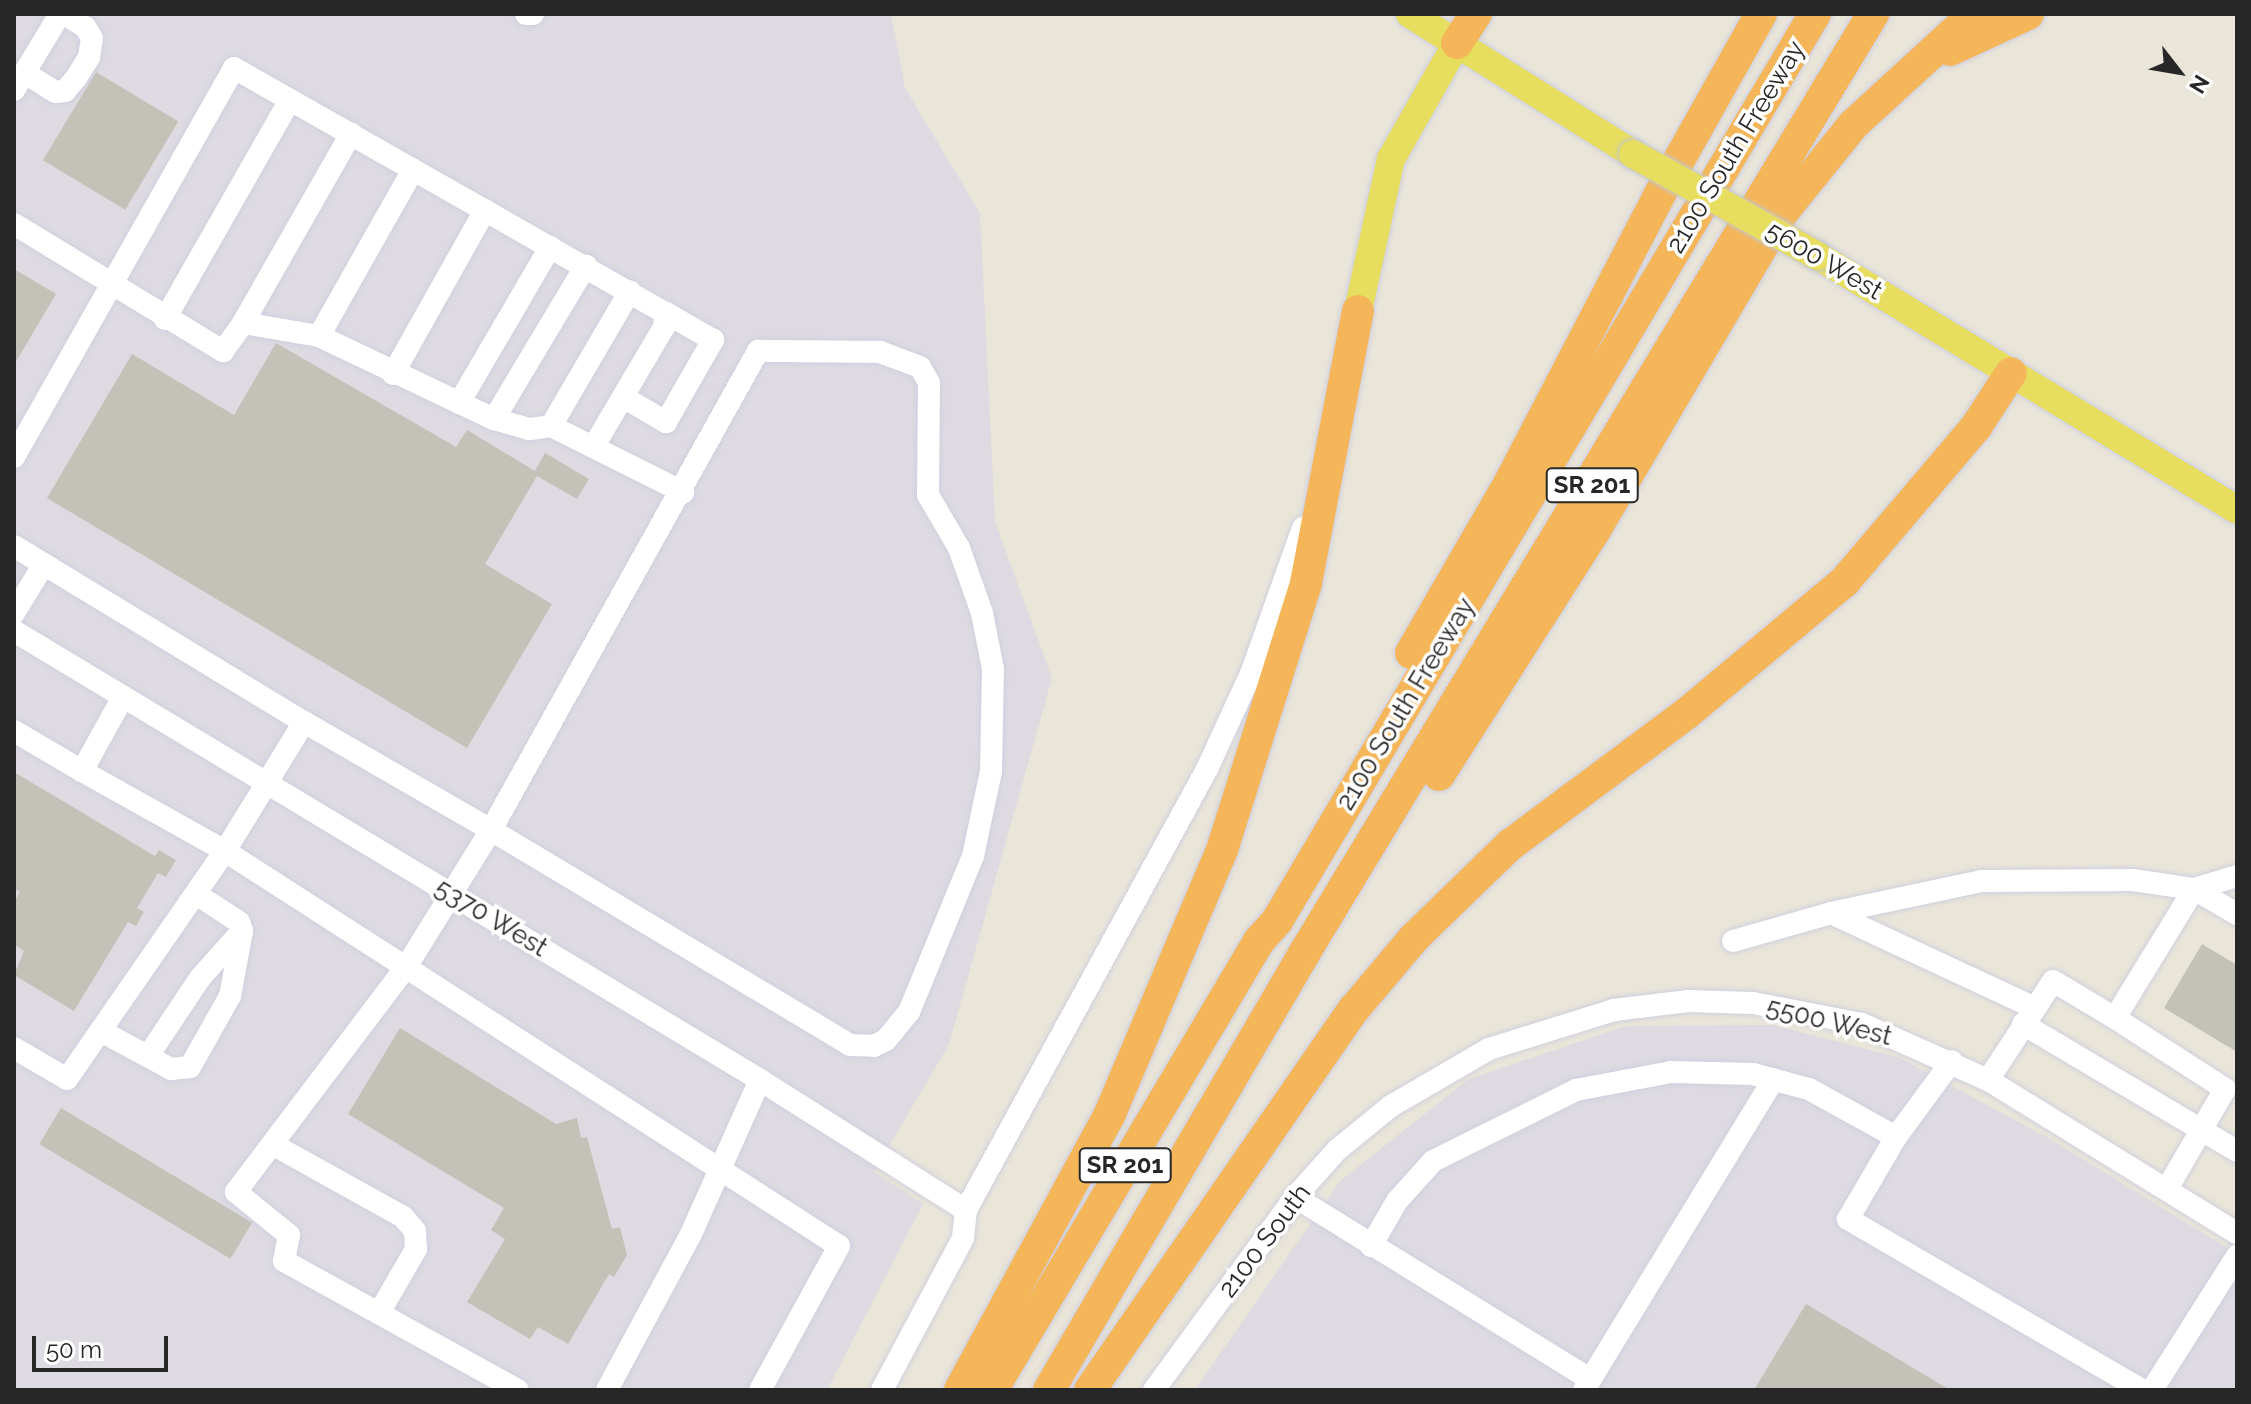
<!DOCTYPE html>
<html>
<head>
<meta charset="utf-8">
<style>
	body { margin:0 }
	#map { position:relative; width:2251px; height:1404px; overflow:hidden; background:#e9e5d9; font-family:Raleway,sans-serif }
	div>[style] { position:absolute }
	.industrial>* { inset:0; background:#dddae1 }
	.building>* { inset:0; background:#c4c1b9; transform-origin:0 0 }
	.roads { filter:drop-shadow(0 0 2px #cfcfdf) drop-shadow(0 0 2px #cfcfdf) }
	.minor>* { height:22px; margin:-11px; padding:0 11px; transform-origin:11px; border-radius:11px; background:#fff }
	.major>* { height:28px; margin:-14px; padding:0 14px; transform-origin:14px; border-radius:14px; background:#e7de60 }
	.highway>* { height:32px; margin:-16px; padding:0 16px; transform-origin:16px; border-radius:16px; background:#f4b659 }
	.bridges { filter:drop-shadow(0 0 2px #c7c7c7) drop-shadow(0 0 2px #c7c7c7) }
	.major-bridge>* { height:28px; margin:-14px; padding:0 14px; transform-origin:14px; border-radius:14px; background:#e7de60 }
	span { translate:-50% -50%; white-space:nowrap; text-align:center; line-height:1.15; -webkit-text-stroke:7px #fff; paint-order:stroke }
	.shield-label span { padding:2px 6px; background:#fff; border:2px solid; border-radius:6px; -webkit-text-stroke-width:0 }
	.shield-label { font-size:24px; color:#272727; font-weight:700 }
	.street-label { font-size:26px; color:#272727 }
	.frame { position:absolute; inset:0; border:16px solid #272727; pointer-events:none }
	.north { position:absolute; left:2139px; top:32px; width:80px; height:80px; -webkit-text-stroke:6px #fff; paint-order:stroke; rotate:121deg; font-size:22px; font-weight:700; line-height:32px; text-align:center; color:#272727 }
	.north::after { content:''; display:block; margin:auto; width:28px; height:36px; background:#272727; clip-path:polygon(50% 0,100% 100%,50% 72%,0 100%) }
	.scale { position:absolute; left:32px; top:1336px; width:136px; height:36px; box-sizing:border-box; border:4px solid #272727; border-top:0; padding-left:10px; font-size:24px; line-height:28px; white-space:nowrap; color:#272727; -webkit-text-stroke:6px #fff; paint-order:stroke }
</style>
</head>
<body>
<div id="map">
	<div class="industrial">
		<i style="clip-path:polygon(14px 14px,891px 14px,905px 88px,980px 213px,995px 522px,1052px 678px,949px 1044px,874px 1172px,923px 1204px,827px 1390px,14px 1390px)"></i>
		<i style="clip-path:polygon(1773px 1025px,1900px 1058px,2050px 1139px,2237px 1254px,2237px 1390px,1195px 1390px,1340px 1181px,1469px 1079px,1626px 1026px)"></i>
	</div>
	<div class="building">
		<i style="left:96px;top:72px;width:96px;height:103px;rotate:31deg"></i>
		<i style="clip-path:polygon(14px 269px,56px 294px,14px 365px)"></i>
		<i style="clip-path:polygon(276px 343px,456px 447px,467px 430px,535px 471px,545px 453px,589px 479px,577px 499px,537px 476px,485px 564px,552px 604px,467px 748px,47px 498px,132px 354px,234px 415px)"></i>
		<i style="clip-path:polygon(14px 772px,155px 856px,159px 850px,176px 860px,166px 877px,158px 873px,137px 908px,144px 912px,136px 926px,128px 922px,74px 1011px,14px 975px,24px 951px,14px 944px,14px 902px,20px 892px,14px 888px)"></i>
		<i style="clip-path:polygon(2202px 944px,2237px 965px,2237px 1052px,2164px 1008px)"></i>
		<i style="clip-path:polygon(400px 1028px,556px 1124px,577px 1118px,581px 1138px,587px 1137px,612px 1229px,620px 1227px,627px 1255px,614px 1277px,609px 1274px,568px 1344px,538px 1327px,530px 1339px,467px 1302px,505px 1239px,491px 1230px,504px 1208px,348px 1114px)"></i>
		<i style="left:61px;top:1108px;width:223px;height:42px;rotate:31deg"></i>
		<i style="clip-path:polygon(1806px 1304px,1950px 1390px,1754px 1390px)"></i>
	</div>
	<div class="roads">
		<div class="minor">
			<i style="left:526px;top:14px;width:7px"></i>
			<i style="left:25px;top:73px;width:36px;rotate:32deg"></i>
			<i style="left:56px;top:92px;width:9px;rotate:-6deg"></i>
			<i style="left:65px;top:91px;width:17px;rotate:-50deg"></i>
			<i style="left:76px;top:78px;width:25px;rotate:-58deg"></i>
			<i style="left:89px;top:57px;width:19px;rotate:-81deg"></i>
			<i style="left:92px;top:38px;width:13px;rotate:-122deg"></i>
			<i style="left:85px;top:27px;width:25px;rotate:-148deg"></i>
			<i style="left:14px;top:90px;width:89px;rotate:-58.8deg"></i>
			<i style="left:14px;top:224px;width:245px;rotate:31.3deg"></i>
			<i style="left:223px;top:351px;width:34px;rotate:-54deg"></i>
			<i style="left:243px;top:323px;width:77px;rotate:9.7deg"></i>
			<i style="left:319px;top:336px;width:194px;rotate:25.4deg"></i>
			<i style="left:494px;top:419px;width:37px;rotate:16deg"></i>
			<i style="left:530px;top:429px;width:21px;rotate:-8deg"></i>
			<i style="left:551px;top:426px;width:148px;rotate:26.6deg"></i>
			<i style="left:165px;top:319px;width:252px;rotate:-60.3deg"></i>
			<i style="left:243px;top:323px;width:218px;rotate:-60.3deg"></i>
			<i style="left:319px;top:336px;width:191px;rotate:-60.5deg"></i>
			<i style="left:393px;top:374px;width:188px;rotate:-60.7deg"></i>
			<i style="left:623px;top:397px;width:50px;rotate:30.2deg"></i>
			<i style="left:666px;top:422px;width:95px;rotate:-60.2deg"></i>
			<i style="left:713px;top:340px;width:54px;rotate:-150.1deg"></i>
			<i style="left:459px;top:403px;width:181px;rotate:-59.7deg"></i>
			<i style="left:494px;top:419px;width:179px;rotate:-59.1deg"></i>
			<i style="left:551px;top:426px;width:156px;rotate:-59.7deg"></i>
			<i style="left:14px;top:457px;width:447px;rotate:-60.5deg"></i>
			<i style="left:234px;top:68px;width:497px;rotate:29.6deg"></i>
			<i style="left:666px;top:313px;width:14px;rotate:98deg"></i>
			<i style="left:664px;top:327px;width:138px;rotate:120.5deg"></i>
			<i style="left:14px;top:546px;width:339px;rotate:31.3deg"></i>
			<i style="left:304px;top:722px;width:216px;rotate:30deg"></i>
			<i style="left:491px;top:830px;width:418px;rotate:30.9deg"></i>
			<i style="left:850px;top:1045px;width:24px;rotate:2deg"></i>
			<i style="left:874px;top:1046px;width:13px;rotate:-27deg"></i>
			<i style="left:886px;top:1040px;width:36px;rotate:-51deg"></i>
			<i style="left:909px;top:1012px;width:169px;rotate:-67.7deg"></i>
			<i style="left:973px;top:856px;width:87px;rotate:-78deg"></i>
			<i style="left:991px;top:771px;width:102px;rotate:-88.9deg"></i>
			<i style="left:993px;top:669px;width:57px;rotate:-101.1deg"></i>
			<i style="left:982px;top:613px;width:69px;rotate:-109.5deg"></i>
			<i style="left:959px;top:548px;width:61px;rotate:-120.3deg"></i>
			<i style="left:928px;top:495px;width:112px;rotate:-89.5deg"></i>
			<i style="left:929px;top:383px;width:18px;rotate:-119deg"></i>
			<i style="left:920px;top:367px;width:43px;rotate:-159.4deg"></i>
			<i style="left:880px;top:352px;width:122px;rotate:-179.5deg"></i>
			<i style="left:758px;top:351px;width:548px;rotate:119.14deg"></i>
			<i style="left:491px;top:830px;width:161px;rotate:121.8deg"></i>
			<i style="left:406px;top:967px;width:282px;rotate:127.1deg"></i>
			<i style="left:236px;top:1192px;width:68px;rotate:39.1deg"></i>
			<i style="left:289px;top:1235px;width:26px;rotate:101deg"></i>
			<i style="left:284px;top:1261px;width:267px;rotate:28.9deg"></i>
			<i style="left:14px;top:613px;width:57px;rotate:-58.5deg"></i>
			<i style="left:14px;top:631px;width:871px;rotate:31.04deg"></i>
			<i style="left:760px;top:1080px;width:244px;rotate:32.3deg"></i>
			<i style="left:123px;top:697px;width:85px;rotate:119deg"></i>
			<i style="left:82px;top:771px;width:164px;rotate:29.2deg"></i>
			<i style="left:225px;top:851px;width:730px;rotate:32.75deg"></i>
			<i style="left:839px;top:1246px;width:164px;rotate:118.7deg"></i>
			<i style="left:14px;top:731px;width:79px;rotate:30.5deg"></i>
			<i style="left:1831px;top:913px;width:225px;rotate:25deg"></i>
			<i style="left:1733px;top:941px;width:102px;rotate:-15.9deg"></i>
			<i style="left:1831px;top:913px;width:154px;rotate:-12deg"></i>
			<i style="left:1982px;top:881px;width:151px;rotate:-0.4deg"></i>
			<i style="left:2133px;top:880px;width:62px;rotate:8.4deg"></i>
			<i style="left:2194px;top:889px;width:50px;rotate:30.2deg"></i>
			<i style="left:2115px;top:1018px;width:151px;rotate:-58.5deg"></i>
			<i style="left:2194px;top:889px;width:45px;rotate:-16.8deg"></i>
			<i style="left:2023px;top:1024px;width:249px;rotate:30.7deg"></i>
			<i style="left:101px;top:1031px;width:80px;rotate:28.5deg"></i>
			<i style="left:171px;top:1069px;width:19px;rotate:-6deg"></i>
			<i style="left:190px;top:1067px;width:81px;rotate:-60.6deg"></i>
			<i style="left:230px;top:996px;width:66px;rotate:-79.5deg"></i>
			<i style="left:242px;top:931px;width:9px;rotate:-108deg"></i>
			<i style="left:239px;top:922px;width:51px;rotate:-146.9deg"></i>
			<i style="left:14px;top:1048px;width:61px;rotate:30.3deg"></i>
			<i style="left:67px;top:1079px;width:277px;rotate:-55.3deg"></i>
			<i style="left:225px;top:851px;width:151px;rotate:-58.5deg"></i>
			<i style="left:148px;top:1056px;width:94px;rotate:-56.3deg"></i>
			<i style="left:200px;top:978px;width:63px;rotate:-48.2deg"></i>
			<i style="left:1988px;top:1080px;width:118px;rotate:-56.7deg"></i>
			<i style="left:2053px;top:981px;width:72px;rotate:30.8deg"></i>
			<i style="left:2115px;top:1018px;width:131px;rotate:32.8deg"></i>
			<i style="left:2225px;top:1089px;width:116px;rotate:120.1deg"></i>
			<i style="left:1896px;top:1137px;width:95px;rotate:120.3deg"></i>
			<i style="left:1848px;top:1219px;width:340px;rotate:30.2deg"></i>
			<i style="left:272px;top:1144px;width:150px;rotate:29.1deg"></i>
			<i style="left:403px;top:1217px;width:18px;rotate:49deg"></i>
			<i style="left:415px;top:1231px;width:18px;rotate:87deg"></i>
			<i style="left:416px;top:1249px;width:74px;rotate:120deg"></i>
			<i style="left:1295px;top:1197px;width:347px;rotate:31.7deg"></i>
			<i style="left:966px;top:1210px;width:503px;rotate:-61.34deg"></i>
			<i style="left:1207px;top:769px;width:108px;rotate:-65.3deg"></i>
			<i style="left:1252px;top:671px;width:152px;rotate:-70.4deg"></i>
			<i style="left:1371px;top:1246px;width:52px;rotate:-60deg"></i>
			<i style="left:1397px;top:1201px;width:54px;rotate:-48deg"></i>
			<i style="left:1433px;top:1161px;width:160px;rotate:-26.4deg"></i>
			<i style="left:1576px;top:1090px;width:97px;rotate:-10.7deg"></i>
			<i style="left:1671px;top:1072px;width:82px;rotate:1.4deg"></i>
			<i style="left:1753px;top:1074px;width:58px;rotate:15deg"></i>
			<i style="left:1809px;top:1089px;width:99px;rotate:28.9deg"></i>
			<i style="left:1896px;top:1137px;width:94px;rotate:-53.6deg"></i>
			<i style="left:607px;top:1390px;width:177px;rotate:-61.7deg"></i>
			<i style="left:691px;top:1234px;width:169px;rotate:-65.9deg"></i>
			<i style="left:882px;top:1390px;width:172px;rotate:-61.9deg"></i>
			<i style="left:963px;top:1238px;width:28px;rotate:-84deg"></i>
			<i style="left:1154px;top:1390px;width:239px;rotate:-53.8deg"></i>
			<i style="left:1295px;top:1197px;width:63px;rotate:-48.2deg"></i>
			<i style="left:1337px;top:1150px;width:70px;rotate:-39.2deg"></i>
			<i style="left:1391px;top:1106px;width:113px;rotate:-30.2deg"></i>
			<i style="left:1489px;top:1049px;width:131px;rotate:-17.3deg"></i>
			<i style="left:1614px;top:1010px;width:75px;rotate:-6.9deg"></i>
			<i style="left:1688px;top:1001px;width:65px;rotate:1.8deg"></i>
			<i style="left:1753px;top:1003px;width:111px;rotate:10.9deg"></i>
			<i style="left:1862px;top:1024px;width:138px;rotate:24deg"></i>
			<i style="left:1988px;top:1080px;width:292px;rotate:31.6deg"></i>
			<i style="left:1584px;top:1390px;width:364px;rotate:-58.6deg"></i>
			<i style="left:2152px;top:1390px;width:159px;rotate:-57.6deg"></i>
		</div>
		<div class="major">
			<i style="left:1410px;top:14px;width:263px;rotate:32.1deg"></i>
			<i style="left:1818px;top:256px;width:490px;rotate:31.2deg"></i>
			<i style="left:1358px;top:311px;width:156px;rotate:-77.8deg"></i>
			<i style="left:1391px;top:159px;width:133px;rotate:-60.4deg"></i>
		</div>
		<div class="highway">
			<i style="left:1457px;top:43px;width:35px;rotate:-57deg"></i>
			<i style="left:1950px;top:50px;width:86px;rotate:-24.8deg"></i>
			<i style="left:1411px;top:653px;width:198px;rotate:-59.9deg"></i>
			<i style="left:1510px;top:482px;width:325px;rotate:-62.5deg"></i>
			<i style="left:1660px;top:194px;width:206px;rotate:-60.7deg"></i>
			<i style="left:1439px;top:775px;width:290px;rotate:-57.5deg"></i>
			<i style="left:1595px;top:530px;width:368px;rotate:-59.5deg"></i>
			<i style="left:1782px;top:213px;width:113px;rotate:-51.1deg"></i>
			<i style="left:1853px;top:125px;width:164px;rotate:-42.5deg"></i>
			<i style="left:960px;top:1390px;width:312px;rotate:-61.5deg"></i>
			<i style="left:1109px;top:1116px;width:289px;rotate:-67deg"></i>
			<i style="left:1222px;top:850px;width:280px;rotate:-72.5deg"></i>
			<i style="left:1306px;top:583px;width:277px;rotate:-79.2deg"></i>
			<i style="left:992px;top:1390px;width:522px;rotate:-59.26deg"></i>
			<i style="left:1259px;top:941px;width:27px;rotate:-48deg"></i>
			<i style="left:1277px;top:921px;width:1055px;rotate:-59.33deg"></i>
			<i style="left:1049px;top:1390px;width:507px;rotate:-59.69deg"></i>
			<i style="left:1305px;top:952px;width:1097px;rotate:-58.8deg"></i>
			<i style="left:1090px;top:1390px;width:465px;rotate:-55.3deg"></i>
			<i style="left:1355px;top:1008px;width:92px;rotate:-49.9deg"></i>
			<i style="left:1414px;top:938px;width:134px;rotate:-44.1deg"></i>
			<i style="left:1510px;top:845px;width:219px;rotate:-36.7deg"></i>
			<i style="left:1686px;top:714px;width:207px;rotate:-39.9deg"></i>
			<i style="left:1845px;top:581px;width:202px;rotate:-49.6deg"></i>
			<i style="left:1976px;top:427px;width:64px;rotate:-57.1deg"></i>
		</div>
	</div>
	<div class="bridges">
		<div class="major-bridge">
			<i style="left:1633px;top:154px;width:211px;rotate:28.9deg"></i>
		</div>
	</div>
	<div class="shield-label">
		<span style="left:1592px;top:485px">SR 201</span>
		<span style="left:1125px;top:1165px">SR 201</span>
	</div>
	<div class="street-label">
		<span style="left:1736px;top:147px;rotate:-59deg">2100 South Freeway</span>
		<span style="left:1824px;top:261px;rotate:30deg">5600 West</span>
		<span style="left:1406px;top:704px;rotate:-59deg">2100 South Freeway</span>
		<span style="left:491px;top:918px;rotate:31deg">5370 West</span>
		<span style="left:1829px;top:1022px;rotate:14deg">5500 West</span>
		<span style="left:1265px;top:1241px;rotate:-53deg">2100 South</span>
	</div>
	<div class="frame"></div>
	<div class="north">N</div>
	<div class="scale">50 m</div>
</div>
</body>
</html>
